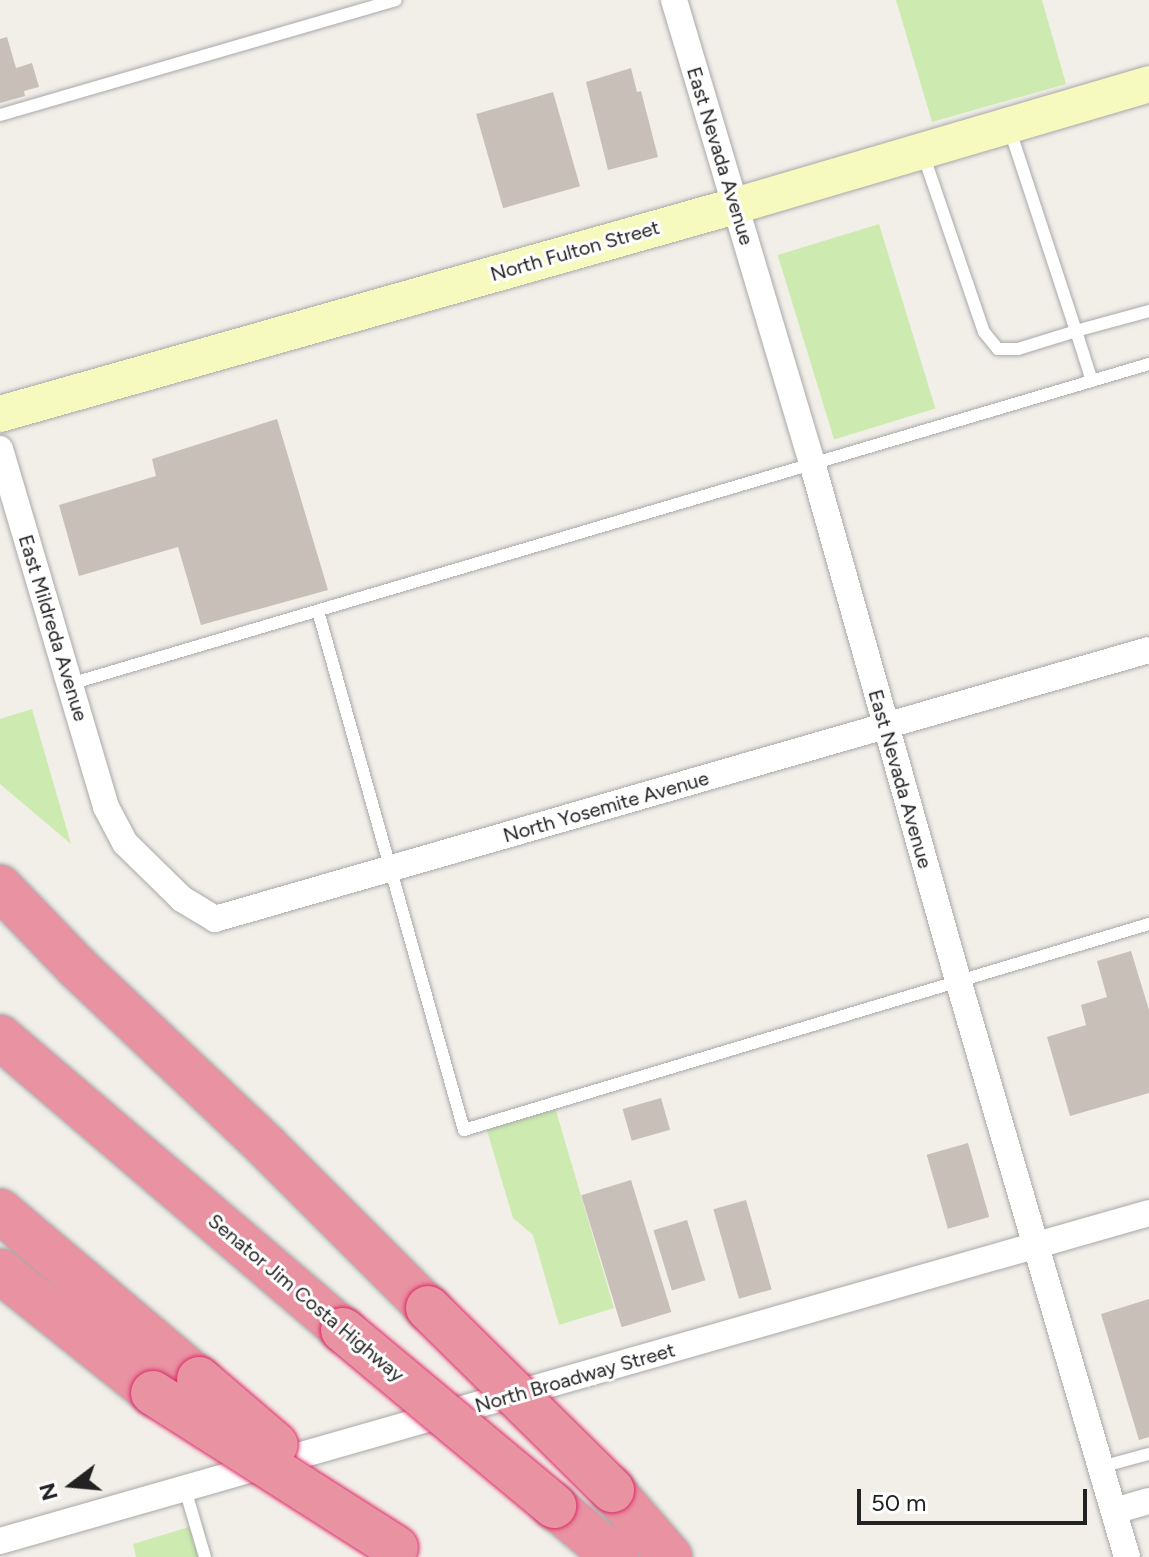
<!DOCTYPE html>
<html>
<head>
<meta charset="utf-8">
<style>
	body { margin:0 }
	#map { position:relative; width:1149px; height:1557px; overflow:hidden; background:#f2efe9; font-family:Figtree,sans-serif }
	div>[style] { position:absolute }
	.grass>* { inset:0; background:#cdebb0; transform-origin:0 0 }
	.building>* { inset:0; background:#c7bfb8; transform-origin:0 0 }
	.roads { filter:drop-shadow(0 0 2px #a9a9a9) drop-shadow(0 0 2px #a9a9a9) }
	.service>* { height:12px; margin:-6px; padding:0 6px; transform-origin:6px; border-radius:6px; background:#fff }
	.minor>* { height:26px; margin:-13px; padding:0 13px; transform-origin:13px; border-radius:13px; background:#fff }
	.secondary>* { height:36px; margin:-18px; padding:0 18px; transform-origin:18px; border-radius:18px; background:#f7fabf }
	.motorway>* { height:44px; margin:-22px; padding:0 22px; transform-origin:22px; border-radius:22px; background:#e892a2 }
	.bridges { filter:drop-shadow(0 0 2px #dc2a67) drop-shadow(0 0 2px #dc2a67) }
	.motorway-bridge>* { height:44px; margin:-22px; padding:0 22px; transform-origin:22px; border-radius:22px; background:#e892a2 }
	span { translate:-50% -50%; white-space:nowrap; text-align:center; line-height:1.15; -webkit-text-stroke:6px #fff; paint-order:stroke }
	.street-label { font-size:20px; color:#222 }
	.north { position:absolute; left:32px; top:1445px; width:80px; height:80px; -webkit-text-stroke:6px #fff; paint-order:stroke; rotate:254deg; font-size:22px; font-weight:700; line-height:32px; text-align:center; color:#222 }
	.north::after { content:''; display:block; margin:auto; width:28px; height:36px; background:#222; clip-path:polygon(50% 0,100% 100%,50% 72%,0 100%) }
	.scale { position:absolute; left:857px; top:1489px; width:230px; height:36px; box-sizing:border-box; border:4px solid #222; border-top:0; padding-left:10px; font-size:24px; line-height:28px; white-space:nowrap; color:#222; -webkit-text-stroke:6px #fff; paint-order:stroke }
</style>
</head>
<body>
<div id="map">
	<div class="grass">
		<i style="clip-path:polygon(896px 0,1042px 0,1066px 84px,932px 122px)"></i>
		<i style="left:879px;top:224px;width:193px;height:106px;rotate:73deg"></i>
		<i style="clip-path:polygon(32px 709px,71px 844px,0 784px,0 719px)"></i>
		<i style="clip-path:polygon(554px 1104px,614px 1308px,559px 1325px,533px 1235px,513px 1218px,485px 1124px)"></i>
		<i style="clip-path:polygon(202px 1523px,212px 1557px,136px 1557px,133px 1544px)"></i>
	</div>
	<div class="building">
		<i style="clip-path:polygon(7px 37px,16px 68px,32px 63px,39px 87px,24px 91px,25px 96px,0 103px,0 39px)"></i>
		<i style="clip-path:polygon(631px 68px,637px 92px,641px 91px,658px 157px,608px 170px,586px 82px)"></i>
		<i style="left:553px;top:92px;width:98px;height:80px;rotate:74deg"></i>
		<i style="clip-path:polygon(277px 419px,328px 590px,201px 625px,178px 547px,79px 576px,59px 505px,156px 476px,152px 459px)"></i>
		<i style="clip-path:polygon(1131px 951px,1149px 1010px,1149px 1093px,1070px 1116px,1047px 1037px,1086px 1025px,1081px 1005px,1107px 997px,1097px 961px)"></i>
		<i style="left:661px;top:1098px;width:33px;height:40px;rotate:74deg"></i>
		<i style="left:968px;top:1143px;width:77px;height:43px;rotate:74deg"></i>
		<i style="left:631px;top:1180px;width:138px;height:52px;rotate:73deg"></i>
		<i style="left:746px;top:1200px;width:93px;height:34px;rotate:74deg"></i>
		<i style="left:687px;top:1220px;width:63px;height:35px;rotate:73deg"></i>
		<i style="clip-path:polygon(1149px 1299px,1149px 1437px,1139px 1440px,1101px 1314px)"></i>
	</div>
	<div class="roads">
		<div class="service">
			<i style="left:0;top:115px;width:412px;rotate:-16.2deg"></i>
			<i style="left:923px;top:154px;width:188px;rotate:71.1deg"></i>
			<i style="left:984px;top:332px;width:22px;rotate:51deg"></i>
			<i style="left:998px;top:349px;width:20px"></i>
			<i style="left:1018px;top:349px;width:61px;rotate:-17.2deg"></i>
			<i style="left:1076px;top:331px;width:215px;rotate:-108.2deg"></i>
			<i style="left:1092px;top:381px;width:52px;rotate:-107.7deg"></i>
			<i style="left:1076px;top:331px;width:76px;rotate:-15.3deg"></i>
			<i style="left:318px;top:611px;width:539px;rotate:74.29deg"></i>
			<i style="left:464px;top:1130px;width:715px;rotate:-16.74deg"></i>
			<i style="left:70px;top:684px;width:1125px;rotate:-16.52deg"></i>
			<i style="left:1101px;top:1467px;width:50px;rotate:-15.2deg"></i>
			<i style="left:185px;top:1489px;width:71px;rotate:73.6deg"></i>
		</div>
		<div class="minor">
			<i style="left:674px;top:0;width:486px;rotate:73.4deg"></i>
			<i style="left:813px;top:466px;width:534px;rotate:74.25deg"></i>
			<i style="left:958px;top:980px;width:601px;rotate:73.67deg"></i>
			<i style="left:0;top:449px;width:373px;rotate:73.5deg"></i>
			<i style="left:106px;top:807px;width:41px;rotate:62.2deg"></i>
			<i style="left:125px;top:843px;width:80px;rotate:44.5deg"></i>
			<i style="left:182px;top:899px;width:39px;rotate:31deg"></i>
			<i style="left:215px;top:919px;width:972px;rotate:-16.07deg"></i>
			<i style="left:1114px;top:1511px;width:36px;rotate:-16deg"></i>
			<i style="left:0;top:1541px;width:1195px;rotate:-15.93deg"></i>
		</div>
		<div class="secondary">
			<i style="left:0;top:414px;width:764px;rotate:-15.8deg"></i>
			<i style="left:735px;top:206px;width:432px;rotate:-16.4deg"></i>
		</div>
		<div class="motorway">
			<i style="left:0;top:887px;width:112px;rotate:46.1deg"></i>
			<i style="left:78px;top:968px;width:260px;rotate:43.4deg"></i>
			<i style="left:267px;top:1147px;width:228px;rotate:45deg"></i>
			<i style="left:0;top:1037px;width:451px;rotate:40.5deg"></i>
			<i style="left:0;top:1211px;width:260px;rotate:40.2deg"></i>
			<i style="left:0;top:1271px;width:196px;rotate:38.6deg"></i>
			<i style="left:612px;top:1490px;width:89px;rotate:49.1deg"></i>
			<i style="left:554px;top:1506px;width:80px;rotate:39.9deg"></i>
		</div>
	</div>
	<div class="bridges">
		<div class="motorway-bridge">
			<i style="left:428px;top:1308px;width:259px;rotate:44.7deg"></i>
			<i style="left:343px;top:1330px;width:275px;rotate:39.8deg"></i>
			<i style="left:199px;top:1379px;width:101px;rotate:40.6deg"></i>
			<i style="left:153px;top:1393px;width:288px;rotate:32.5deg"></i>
		</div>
	</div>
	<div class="street-label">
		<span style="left:720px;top:156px;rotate:73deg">East Nevada Avenue</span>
		<span style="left:575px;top:251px;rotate:-16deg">North Fulton Street</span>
		<span style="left:53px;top:628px;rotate:73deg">East Mildreda Avenue</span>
		<span style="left:900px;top:779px;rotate:74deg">East Nevada Avenue</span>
		<span style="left:606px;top:807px;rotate:-16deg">North Yosemite Avenue</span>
		<span style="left:306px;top:1298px;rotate:40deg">Senator Jim Costa Highway</span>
		<span style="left:575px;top:1378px;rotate:-16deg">North Broadway Street</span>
	</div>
	<div class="north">N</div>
	<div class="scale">50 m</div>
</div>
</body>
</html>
